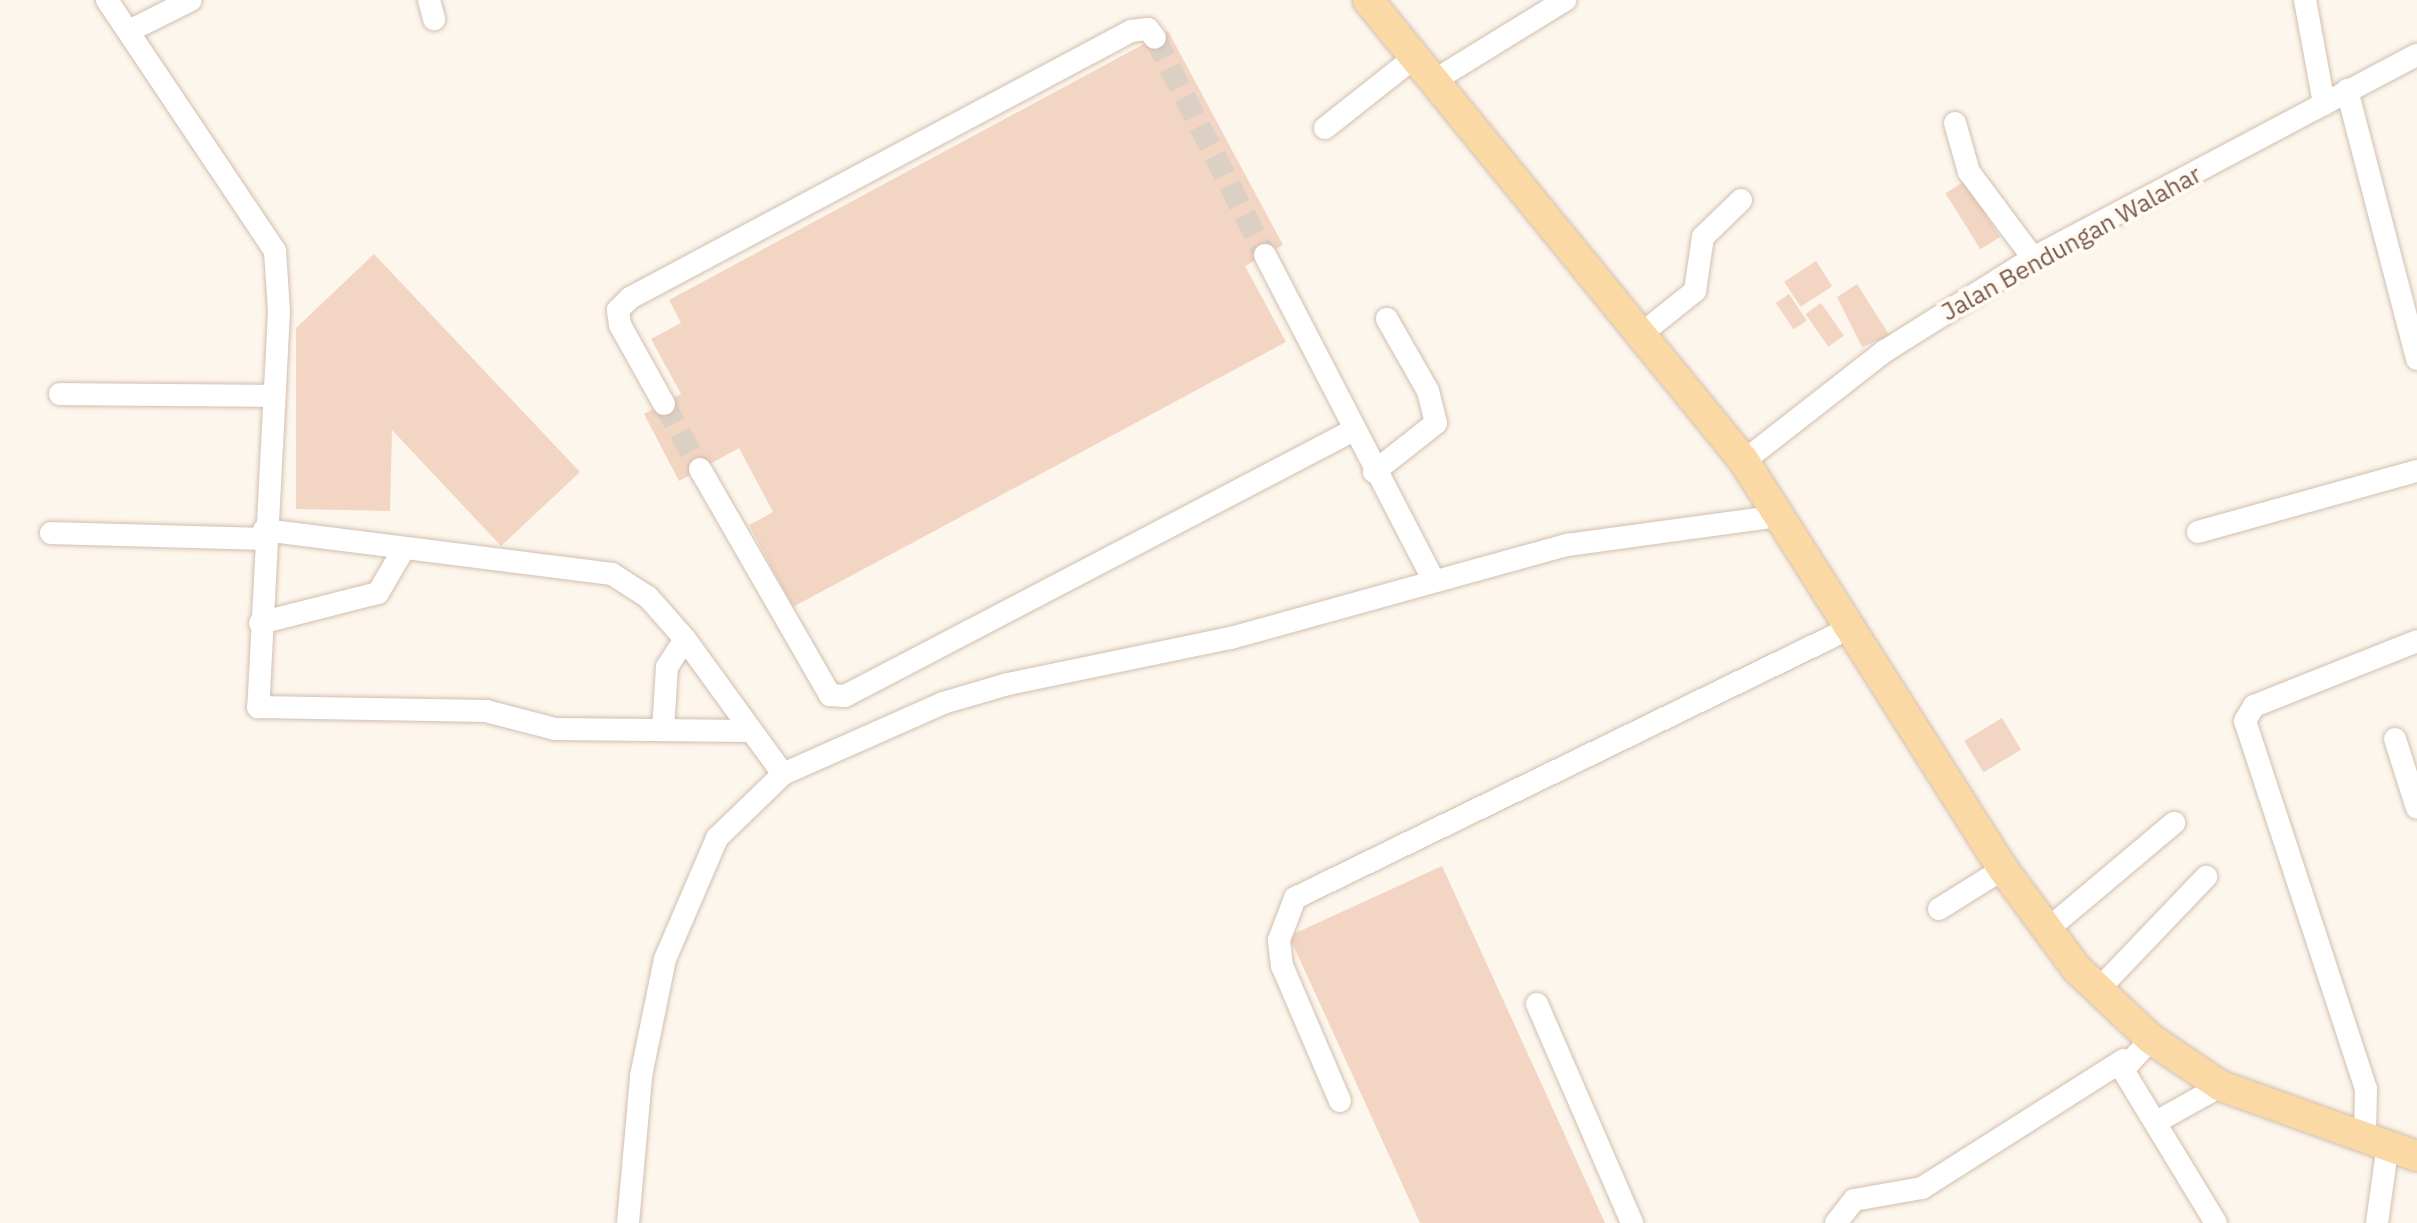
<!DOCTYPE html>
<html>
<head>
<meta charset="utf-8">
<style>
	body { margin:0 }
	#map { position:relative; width:2417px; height:1223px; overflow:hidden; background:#fdf6ec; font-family:"IBM Plex Sans",sans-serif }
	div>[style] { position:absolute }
	.building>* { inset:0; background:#f3d5c3; transform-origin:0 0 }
	.minor-tunnel>* { height:22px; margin-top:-11px; transform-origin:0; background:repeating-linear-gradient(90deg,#dcd0c4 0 22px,transparent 0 33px) }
	.roads { filter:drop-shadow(0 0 2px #d1beb0) drop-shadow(0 0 2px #d1beb0) }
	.minor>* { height:22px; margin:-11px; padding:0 11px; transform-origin:11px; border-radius:11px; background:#fff }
	.major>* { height:30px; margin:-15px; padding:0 15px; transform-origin:15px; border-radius:15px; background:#fbd9a5 }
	span { translate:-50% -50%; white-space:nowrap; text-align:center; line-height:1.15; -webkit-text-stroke:8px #fffaf3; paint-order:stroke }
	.street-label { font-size:25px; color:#7a5c4d }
</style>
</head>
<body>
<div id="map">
	<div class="building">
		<i style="clip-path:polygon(1168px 31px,1283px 245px,1245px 266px,1286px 342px,793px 607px,749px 525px,773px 512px,739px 448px,679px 481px,644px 414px,681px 394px,651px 339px,681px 323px,669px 300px)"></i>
		<i style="left:1965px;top:181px;width:66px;height:23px;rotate:58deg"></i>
		<i style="clip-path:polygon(374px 254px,580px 472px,501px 546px,392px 430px,390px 511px,296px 509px,296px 328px)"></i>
		<i style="left:1816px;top:261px;width:30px;height:38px;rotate:57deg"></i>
		<i style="clip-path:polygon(1857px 284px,1890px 336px,1862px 347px,1837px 297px)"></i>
		<i style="left:1789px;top:294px;width:32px;height:16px;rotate:56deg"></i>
		<i style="left:1821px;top:303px;width:40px;height:19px;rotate:55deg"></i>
		<i style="left:2002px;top:718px;width:37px;height:44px;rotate:59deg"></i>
		<i style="clip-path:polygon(1442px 866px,1605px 1223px,1420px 1223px,1289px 936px)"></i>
	</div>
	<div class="minor-tunnel">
		<i style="left:1155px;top:38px;width:243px;rotate:63.1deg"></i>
		<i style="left:664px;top:404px;width:74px;rotate:61deg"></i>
	</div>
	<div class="roads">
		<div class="minor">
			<i style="left:107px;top:0;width:302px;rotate:56.2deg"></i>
			<i style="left:275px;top:251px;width:61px;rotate:86.2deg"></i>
			<i style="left:279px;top:312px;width:396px;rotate:93deg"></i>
			<i style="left:258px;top:707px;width:228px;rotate:1deg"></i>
			<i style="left:486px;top:711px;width:71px;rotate:14.6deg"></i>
			<i style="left:555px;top:729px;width:196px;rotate:0.6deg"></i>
			<i style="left:429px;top:0;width:20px;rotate:75deg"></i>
			<i style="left:2305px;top:0;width:106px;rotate:79.6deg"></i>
			<i style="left:129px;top:31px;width:69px;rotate:-26.6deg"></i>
			<i style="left:1435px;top:80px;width:153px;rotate:-31.6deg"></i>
			<i style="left:2347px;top:90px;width:278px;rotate:75.4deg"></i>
			<i style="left:1955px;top:123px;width:51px;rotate:74.1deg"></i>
			<i style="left:1969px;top:172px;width:107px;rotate:53.3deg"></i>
			<i style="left:1325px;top:128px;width:115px;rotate:-38.3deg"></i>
			<i style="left:1265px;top:255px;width:367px;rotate:62.6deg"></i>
			<i style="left:1645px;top:331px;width:64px;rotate:-38.7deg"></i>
			<i style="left:1695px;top:291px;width:55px;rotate:-81.6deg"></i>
			<i style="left:1703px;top:237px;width:53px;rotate:-44.2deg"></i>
			<i style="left:60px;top:394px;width:214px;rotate:0.5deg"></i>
			<i style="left:664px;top:404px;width:90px;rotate:-119.1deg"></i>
			<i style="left:620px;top:325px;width:15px;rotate:-98deg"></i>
			<i style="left:618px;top:310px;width:17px;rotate:-45deg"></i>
			<i style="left:630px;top:298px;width:568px;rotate:-28.05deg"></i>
			<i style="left:1131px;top:31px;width:17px;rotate:-7deg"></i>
			<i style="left:1148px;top:29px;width:11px;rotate:52deg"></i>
			<i style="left:1744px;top:461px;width:179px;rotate:-38deg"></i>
			<i style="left:1885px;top:351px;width:175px;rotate:-32.1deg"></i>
			<i style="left:2033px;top:258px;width:434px;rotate:-27.9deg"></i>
			<i style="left:700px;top:469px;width:261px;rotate:60.1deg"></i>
			<i style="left:830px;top:695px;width:15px;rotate:4deg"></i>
			<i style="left:845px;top:696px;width:572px;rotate:-27.6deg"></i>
			<i style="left:1374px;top:472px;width:79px;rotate:-38.3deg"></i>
			<i style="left:1436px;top:423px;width:33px;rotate:-104deg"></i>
			<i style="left:1428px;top:391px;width:83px;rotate:-119.7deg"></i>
			<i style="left:264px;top:530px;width:351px;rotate:7.2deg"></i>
			<i style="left:612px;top:574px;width:43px;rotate:32.6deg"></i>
			<i style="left:648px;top:597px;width:56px;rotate:48.6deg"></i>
			<i style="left:685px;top:639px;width:167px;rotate:54deg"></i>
			<i style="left:2198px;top:532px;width:227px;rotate:-15.6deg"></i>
			<i style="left:51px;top:533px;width:212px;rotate:1.6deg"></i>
			<i style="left:260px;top:623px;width:122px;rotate:-14.3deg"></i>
			<i style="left:378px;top:593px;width:48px;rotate:-59.7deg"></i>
			<i style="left:663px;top:730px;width:63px;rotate:-86.4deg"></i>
			<i style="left:667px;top:667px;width:33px;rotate:-57deg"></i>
			<i style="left:2395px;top:739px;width:72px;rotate:72.3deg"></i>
			<i style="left:1939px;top:909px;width:75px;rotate:-32deg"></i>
			<i style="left:2048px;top:929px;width:165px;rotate:-40.1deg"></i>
			<i style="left:2097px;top:991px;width:158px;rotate:-46.3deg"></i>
			<i style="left:1537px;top:1004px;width:239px;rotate:66.5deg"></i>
			<i style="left:2151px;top:1039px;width:42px;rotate:132.1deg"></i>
			<i style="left:2123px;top:1070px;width:179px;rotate:58.7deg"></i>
			<i style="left:1340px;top:1101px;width:147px;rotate:-113.2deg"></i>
			<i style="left:1282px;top:966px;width:26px;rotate:-97deg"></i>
			<i style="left:1279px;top:940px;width:45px;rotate:-69.1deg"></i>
			<i style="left:1295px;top:898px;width:617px;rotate:-25.94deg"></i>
			<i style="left:2158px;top:1121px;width:72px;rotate:-29.1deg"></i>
			<i style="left:2365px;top:1136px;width:47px;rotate:-88.8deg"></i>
			<i style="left:2366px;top:1089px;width:387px;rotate:-108.2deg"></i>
			<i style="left:2245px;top:721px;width:17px;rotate:-59deg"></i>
			<i style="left:2254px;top:706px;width:175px;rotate:-21.7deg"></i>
			<i style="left:628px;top:1223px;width:148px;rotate:-84.9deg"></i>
			<i style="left:641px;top:1076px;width:119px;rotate:-78.4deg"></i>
			<i style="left:665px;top:959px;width:132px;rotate:-66.7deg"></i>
			<i style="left:717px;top:838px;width:92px;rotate:-44.1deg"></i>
			<i style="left:783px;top:774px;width:175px;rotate:-23.9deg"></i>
			<i style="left:943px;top:703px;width:68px;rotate:-16.3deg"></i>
			<i style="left:1008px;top:684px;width:228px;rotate:-11.7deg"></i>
			<i style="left:1231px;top:638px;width:349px;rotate:-15.5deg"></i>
			<i style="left:1567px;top:545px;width:213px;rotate:-7.8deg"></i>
			<i style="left:1836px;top:1223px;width:29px;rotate:-52deg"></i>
			<i style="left:1854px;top:1200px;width:69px;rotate:-10deg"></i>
			<i style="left:1922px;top:1188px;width:239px;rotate:-32.4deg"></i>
			<i style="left:2377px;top:1223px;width:80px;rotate:-82.1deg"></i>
		</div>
		<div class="major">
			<i style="left:1368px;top:0;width:595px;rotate:50.8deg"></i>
			<i style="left:1744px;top:461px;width:483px;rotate:57.6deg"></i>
			<i style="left:2003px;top:869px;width:124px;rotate:53.5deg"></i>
			<i style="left:2077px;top:969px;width:102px;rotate:43.4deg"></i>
			<i style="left:2151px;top:1039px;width:84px;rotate:33.9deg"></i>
			<i style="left:2221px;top:1086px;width:208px;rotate:19.7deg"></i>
		</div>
	</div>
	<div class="street-label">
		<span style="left:2071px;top:243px;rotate:-29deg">Jalan Bendungan Walahar</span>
	</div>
</div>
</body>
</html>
